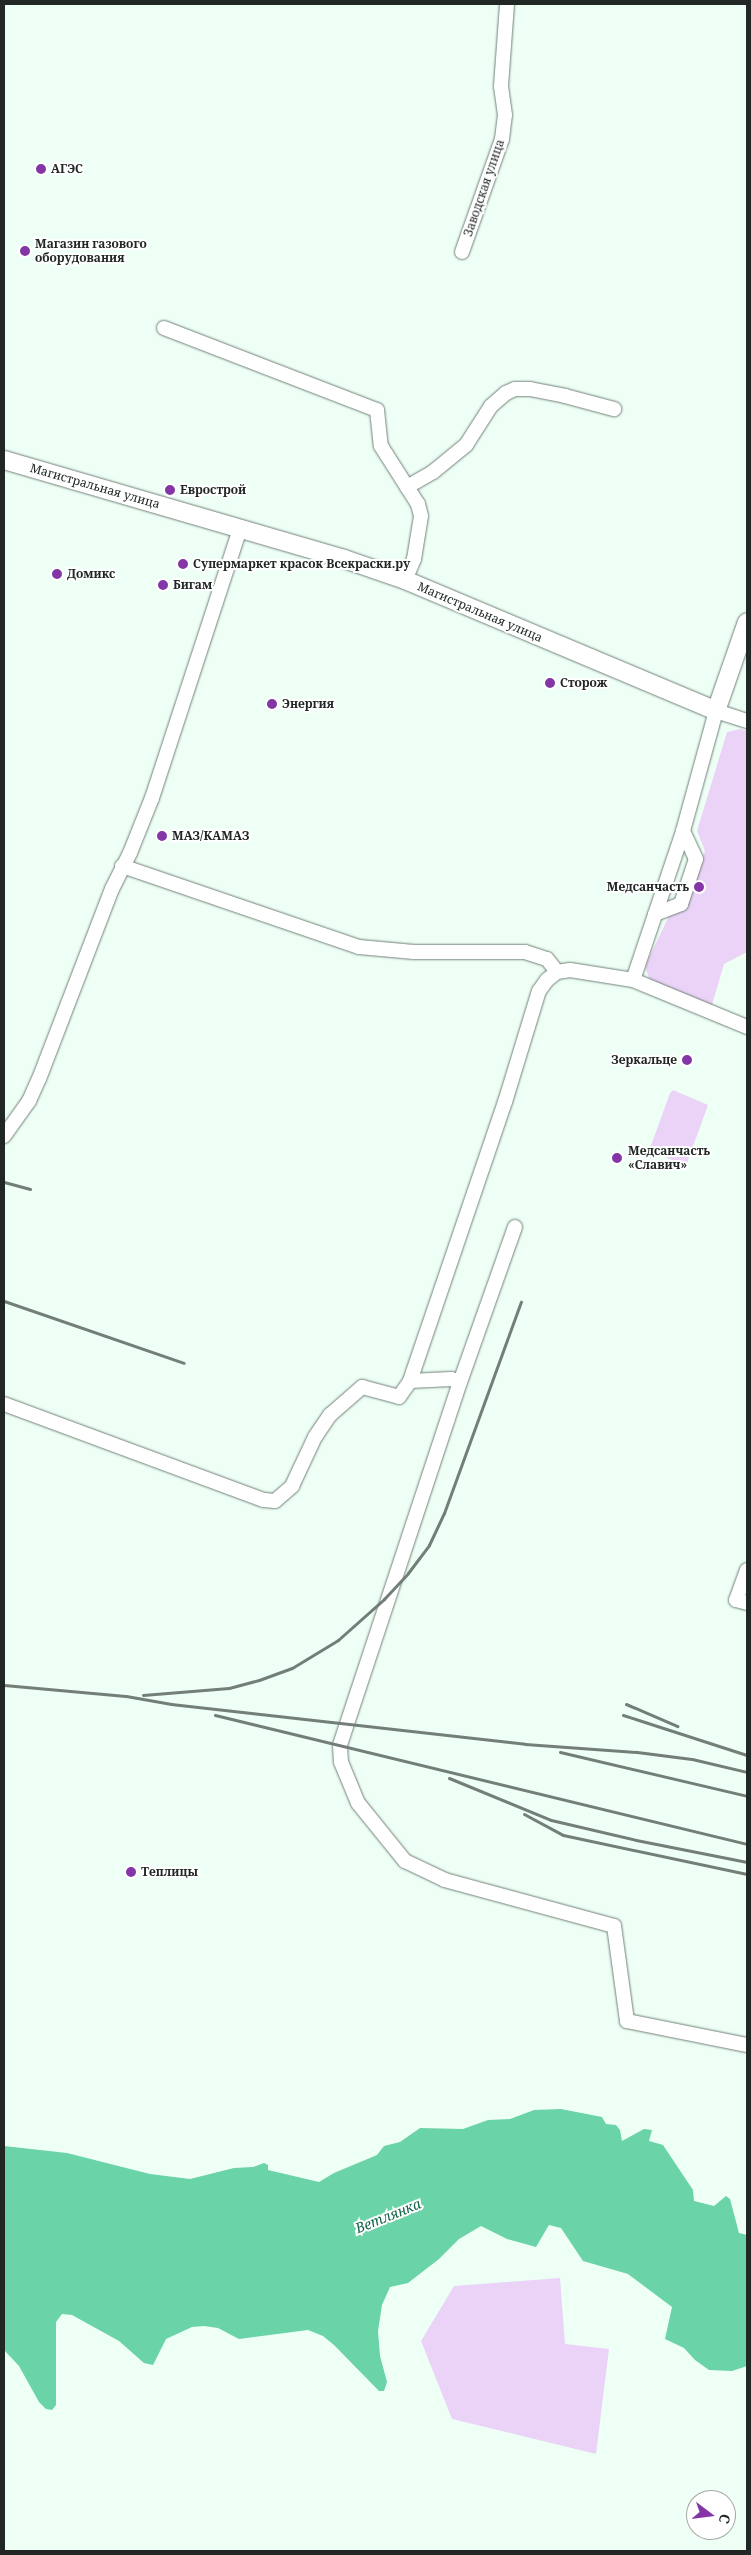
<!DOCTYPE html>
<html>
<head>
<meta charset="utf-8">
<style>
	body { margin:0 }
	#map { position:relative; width:751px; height:2555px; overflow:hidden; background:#eefff6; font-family:"Noto Serif",serif }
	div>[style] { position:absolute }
	.green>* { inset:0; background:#ebd3f8 }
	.water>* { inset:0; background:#6ad3a7 }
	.roads { filter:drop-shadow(0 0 1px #728179) drop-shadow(0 0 1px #728179) }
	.minor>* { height:14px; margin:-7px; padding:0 7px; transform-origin:7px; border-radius:7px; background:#fff }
	.major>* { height:18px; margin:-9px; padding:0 9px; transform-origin:9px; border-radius:9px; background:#fff }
	.rail>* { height:3px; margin:-1.5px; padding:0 1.5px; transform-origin:1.5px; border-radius:1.5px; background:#737e79 }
	.dots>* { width:14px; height:14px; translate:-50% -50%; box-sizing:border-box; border:2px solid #fff; border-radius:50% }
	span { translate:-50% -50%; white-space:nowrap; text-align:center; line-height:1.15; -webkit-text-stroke:4px #fff; paint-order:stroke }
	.poi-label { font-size:12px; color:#202724; font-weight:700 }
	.left { translate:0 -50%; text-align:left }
	.right { translate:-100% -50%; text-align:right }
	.street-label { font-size:12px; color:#202724 }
	.water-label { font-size:14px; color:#116347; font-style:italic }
	.frame { position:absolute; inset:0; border:5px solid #202724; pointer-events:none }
	.north { position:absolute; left:686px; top:2490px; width:50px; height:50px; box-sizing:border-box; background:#fff; border:1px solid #a6a9a7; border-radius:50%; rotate:105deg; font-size:14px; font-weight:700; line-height:20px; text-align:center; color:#202724 }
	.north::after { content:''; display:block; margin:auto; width:18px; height:22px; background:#8436a6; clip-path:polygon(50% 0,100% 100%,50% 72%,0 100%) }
</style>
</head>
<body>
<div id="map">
	<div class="green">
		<i style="clip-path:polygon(740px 729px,747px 731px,747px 952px,724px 964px,710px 1012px,650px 982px,645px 966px,669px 916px,685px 909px,705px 851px,697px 831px,727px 732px)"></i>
		<i style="clip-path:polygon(673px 1090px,708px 1105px,687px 1163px,680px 1163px,649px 1151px,670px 1093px)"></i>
		<i style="clip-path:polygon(560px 2278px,565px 2344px,609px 2349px,596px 2454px,452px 2419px,421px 2341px,454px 2286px)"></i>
	</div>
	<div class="water">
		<i style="clip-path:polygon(561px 2109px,602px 2117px,606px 2124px,616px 2125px,620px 2130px,622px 2141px,644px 2129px,652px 2130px,649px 2141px,663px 2145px,693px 2190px,694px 2201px,714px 2206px,726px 2196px,730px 2199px,739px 2233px,747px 2235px,747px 2366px,732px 2371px,709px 2370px,695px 2360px,684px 2348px,665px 2339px,672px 2307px,628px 2274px,583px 2261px,561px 2228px,549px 2225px,536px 2247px,507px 2239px,481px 2226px,459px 2239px,439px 2259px,408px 2283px,390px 2287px,382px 2305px,378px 2331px,380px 2356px,387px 2382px,384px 2391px,379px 2391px,334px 2345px,323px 2336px,308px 2330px,239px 2339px,218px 2328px,204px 2326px,192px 2327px,166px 2339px,153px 2365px,144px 2363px,119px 2341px,72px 2315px,62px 2314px,56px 2322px,56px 2405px,52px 2410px,46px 2409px,39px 2402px,19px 2366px,4px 2350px,4px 2146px,67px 2153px,150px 2174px,190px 2179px,234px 2168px,253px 2167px,264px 2163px,268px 2165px,268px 2170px,319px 2182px,334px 2173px,377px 2155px,384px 2146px,400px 2142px,420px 2128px,463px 2129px,488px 2120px,510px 2119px,534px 2110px)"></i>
	</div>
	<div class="roads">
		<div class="minor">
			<i style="left:462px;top:252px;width:120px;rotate:-70.5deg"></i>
			<i style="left:502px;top:139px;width:24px;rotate:-83deg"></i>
			<i style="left:505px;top:115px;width:29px;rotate:-98deg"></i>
			<i style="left:501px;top:86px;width:82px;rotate:-85.8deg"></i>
			<i style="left:164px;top:328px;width:228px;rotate:21.1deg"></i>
			<i style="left:377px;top:410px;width:36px;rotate:84deg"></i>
			<i style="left:381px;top:446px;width:69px;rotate:57.5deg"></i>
			<i style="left:418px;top:504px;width:12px;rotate:76deg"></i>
			<i style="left:421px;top:516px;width:44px;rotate:99.2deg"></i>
			<i style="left:414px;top:559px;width:23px;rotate:113deg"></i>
			<i style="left:407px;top:487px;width:30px;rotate:-30deg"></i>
			<i style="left:433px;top:472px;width:43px;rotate:-39.3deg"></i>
			<i style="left:466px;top:445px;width:46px;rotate:-57.3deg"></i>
			<i style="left:491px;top:406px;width:20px;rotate:-41deg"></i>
			<i style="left:506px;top:393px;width:10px;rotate:-24deg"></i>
			<i style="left:515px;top:389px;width:15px"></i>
			<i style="left:530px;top:389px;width:36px;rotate:11deg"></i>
			<i style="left:565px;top:396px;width:51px;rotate:14.9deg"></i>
			<i style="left:122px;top:866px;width:250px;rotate:18.9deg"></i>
			<i style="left:359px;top:947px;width:55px;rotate:5.2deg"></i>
			<i style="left:414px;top:952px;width:111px"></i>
			<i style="left:525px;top:952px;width:23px;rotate:18deg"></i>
			<i style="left:547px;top:959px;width:16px;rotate:52deg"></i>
			<i style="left:655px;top:914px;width:28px;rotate:-21deg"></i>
			<i style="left:681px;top:904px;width:47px;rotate:-71.6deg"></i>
			<i style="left:696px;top:859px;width:31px;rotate:-115deg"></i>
			<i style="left:633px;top:980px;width:157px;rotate:-71.4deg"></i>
			<i style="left:683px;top:831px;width:124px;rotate:-74.6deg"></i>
			<i style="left:716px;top:711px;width:33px;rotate:18deg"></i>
			<i style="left:4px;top:1136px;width:43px;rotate:-54.5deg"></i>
			<i style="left:29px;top:1101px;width:24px;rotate:-66deg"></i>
			<i style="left:39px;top:1079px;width:204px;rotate:-69deg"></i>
			<i style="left:112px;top:889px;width:40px;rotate:-63.4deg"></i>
			<i style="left:130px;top:853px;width:59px;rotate:-68.2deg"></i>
			<i style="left:152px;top:798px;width:283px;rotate:-71.9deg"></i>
			<i style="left:515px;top:1227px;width:164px;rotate:109.5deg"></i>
			<i style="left:460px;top:1382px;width:382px;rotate:108.3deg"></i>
			<i style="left:340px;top:1745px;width:17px;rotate:87deg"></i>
			<i style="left:341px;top:1762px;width:44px;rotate:67.5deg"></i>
			<i style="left:358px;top:1803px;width:75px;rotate:51deg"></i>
			<i style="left:405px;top:1861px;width:44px;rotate:25.4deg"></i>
			<i style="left:445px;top:1880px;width:175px;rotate:15.2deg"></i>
			<i style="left:614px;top:1926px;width:96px;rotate:82.2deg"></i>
			<i style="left:627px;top:2021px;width:122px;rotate:11.3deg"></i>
			<i style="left:410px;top:1381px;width:295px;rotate:-71.2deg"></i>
			<i style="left:505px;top:1102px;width:116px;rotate:-73deg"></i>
			<i style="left:539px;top:991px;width:14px;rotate:-54deg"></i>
			<i style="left:547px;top:980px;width:13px;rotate:-39deg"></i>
			<i style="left:557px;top:972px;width:13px;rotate:-9deg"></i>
			<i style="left:570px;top:970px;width:64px;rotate:9deg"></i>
			<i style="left:633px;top:980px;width:123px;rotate:22.4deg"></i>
			<i style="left:4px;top:1404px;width:277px;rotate:20.3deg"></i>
			<i style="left:264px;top:1500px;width:11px;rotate:5deg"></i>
			<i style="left:275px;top:1501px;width:23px;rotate:-41deg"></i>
			<i style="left:292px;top:1486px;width:54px;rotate:-64.9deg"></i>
			<i style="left:315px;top:1437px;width:27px;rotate:-56deg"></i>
			<i style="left:330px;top:1415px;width:43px;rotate:-41.2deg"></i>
			<i style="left:362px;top:1387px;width:38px;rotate:15deg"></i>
			<i style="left:399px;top:1397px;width:19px;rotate:-55deg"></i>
			<i style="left:410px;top:1381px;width:41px;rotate:-2.8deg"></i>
			<i style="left:451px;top:1379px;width:9px;rotate:18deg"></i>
			<i style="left:747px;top:1570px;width:32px;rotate:110deg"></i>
			<i style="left:736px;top:1600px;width:11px;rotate:15deg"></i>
		</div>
		<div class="major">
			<i style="left:4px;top:460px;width:354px;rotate:16.2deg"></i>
			<i style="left:344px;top:559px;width:65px;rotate:19deg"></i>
			<i style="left:405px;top:580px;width:337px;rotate:22.8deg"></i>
			<i style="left:716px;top:711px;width:94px;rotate:-70.8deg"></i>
		</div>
	</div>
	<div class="rail">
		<i style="left:4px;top:1182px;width:27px;rotate:15deg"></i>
		<i style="left:4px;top:1301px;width:190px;rotate:19deg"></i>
		<i style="left:4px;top:1685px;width:122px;rotate:5.2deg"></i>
		<i style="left:126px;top:1696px;width:46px;rotate:10.1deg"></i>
		<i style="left:171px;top:1704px;width:356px;rotate:6.4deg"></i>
		<i style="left:525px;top:1744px;width:112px;rotate:4.1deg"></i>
		<i style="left:637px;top:1752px;width:55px;rotate:7.3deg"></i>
		<i style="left:692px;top:1759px;width:57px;rotate:13.3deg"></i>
		<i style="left:143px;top:1695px;width:86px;rotate:-4.7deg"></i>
		<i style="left:229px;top:1688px;width:31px;rotate:-15deg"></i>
		<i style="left:259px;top:1680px;width:35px;rotate:-20deg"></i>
		<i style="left:292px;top:1668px;width:54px;rotate:-31.3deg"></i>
		<i style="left:338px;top:1640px;width:62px;rotate:-41.7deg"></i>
		<i style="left:384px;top:1599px;width:35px;rotate:-47deg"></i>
		<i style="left:408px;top:1573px;width:35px;rotate:-53deg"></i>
		<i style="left:429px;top:1545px;width:35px;rotate:-65deg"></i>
		<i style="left:444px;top:1513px;width:225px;rotate:-70deg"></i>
		<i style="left:626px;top:1704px;width:56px;rotate:23.3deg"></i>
		<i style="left:215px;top:1715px;width:547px;rotate:13.63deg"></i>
		<i style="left:623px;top:1715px;width:130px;rotate:17.9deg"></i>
		<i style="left:560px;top:1752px;width:192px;rotate:13.2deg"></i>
		<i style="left:449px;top:1778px;width:110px;rotate:22.4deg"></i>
		<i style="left:551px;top:1820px;width:87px;rotate:13.2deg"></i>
		<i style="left:636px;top:1840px;width:113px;rotate:11.2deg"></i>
		<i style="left:524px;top:1814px;width:44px;rotate:28.3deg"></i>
		<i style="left:563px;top:1835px;width:188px;rotate:12deg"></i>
	</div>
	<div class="dots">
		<i style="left:41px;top:169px;background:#8436a6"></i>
		<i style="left:25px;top:251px;background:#8436a6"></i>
		<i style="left:170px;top:490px;background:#8436a6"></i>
		<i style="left:183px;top:564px;background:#8436a6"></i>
		<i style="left:57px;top:574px;background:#8436a6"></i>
		<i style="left:163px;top:585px;background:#8436a6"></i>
		<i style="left:550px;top:683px;background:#8436a6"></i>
		<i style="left:272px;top:704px;background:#8436a6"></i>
		<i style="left:162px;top:836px;background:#8436a6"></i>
		<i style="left:699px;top:887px;background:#8436a6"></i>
		<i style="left:687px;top:1060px;background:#8436a6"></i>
		<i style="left:617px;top:1158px;background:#8436a6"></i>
		<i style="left:131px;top:1872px;background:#8436a6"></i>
	</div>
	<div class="poi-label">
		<span class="left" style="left:51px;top:169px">АГЭС</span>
		<span class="left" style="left:35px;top:251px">Магазин газового<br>оборудования</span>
		<span class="left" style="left:180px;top:490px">Еврострой</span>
		<span class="left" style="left:193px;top:564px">Супермаркет красок Всекраски.ру</span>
		<span class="left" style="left:67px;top:574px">Домикс</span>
		<span class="left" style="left:173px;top:585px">Бигам</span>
		<span class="left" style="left:560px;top:683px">Сторож</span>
		<span class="left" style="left:282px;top:704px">Энергия</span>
		<span class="left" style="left:172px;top:836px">МАЗ/КАМАЗ</span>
		<span class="right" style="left:689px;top:887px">Медсанчасть</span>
		<span class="right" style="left:677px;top:1060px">Зеркальце</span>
		<span class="left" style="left:628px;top:1158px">Медсанчасть<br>«Славич»</span>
		<span class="left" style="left:141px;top:1872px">Теплицы</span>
	</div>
	<div class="street-label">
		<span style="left:484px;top:188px;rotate:-71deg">Заводская улица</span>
		<span style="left:95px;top:486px;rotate:16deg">Магистральная улица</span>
		<span style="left:480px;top:612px;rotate:23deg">Магистральная улица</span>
	</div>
	<div class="water-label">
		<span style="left:388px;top:2216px;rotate:-22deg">Ветлянка</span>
	</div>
	<div class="frame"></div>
	<div class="north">С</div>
</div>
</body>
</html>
